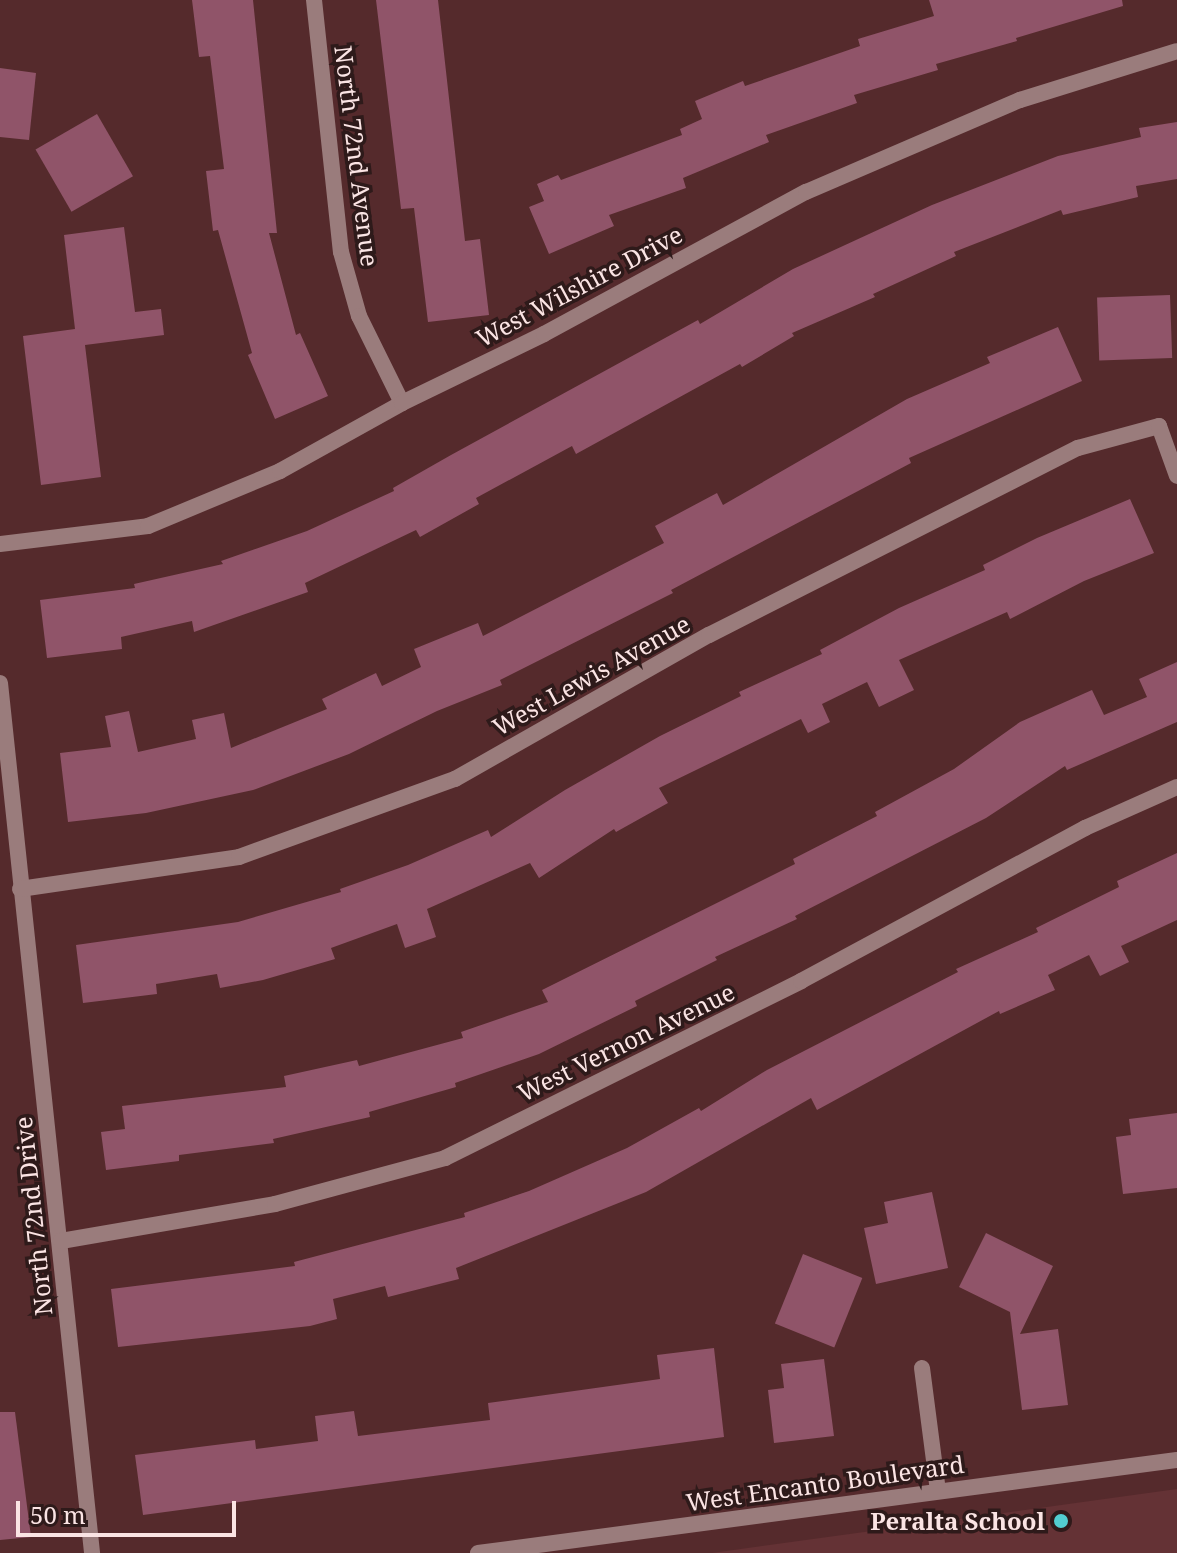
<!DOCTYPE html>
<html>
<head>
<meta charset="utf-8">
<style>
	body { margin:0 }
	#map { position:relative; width:1177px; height:1553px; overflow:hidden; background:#552a2c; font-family:"Noto Serif",serif }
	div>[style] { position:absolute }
	.built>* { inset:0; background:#643235 }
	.building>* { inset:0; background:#905469; transform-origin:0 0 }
	.minor>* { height:16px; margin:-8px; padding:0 8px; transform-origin:8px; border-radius:8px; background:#9a7c7c }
	.tertiary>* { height:16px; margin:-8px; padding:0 8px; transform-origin:8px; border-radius:8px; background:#9a7c7c }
	.dots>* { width:22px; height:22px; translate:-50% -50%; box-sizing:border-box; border:4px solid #2e1a1a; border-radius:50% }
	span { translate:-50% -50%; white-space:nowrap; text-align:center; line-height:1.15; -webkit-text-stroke:7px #2e1a1a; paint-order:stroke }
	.street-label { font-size:24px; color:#fbe4e4 }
	.poi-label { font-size:24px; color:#fbe4e4; font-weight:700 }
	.right { translate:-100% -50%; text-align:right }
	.scale { position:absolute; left:16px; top:1501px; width:220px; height:36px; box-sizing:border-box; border:4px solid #fbe4e4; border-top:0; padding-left:10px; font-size:24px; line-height:28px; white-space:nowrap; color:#fbe4e4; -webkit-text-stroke:6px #2e1a1a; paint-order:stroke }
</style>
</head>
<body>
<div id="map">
	<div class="built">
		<i style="clip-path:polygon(1177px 1489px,1177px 1553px,712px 1553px)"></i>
	</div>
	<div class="building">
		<i style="clip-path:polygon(192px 0,253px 0,277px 233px,269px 233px,296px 335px,300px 333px,328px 396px,275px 419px,248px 355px,252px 353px,218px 230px,213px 231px,206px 171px,224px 169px,210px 56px,199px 57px)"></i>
		<i style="clip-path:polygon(376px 0,438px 0,465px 241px,480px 239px,489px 315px,428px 322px,414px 208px,401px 209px)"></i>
		<i style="clip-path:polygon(929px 0,1122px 0,1123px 6px,1016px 38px,1017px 41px,936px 64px,938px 70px,854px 95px,857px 103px,766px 135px,769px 142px,683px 178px,686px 188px,609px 215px,614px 226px,549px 254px,529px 207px,544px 201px,537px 184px,558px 175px,561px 180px,682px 135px,680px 129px,702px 119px,695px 101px,743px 81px,745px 86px,860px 46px,858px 39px,934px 16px)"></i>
		<i style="clip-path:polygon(0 68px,36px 73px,29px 140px,0 137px)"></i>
		<i style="left:97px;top:114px;width:72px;height:71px;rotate:60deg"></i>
		<i style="clip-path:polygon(1177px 122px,1177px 179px,1136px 186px,1138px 197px,1063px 215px,1061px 210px,954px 252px,956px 256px,873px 294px,875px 297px,792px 333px,794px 336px,742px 367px,740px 364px,576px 454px,572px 446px,476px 498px,479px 504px,420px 537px,416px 530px,305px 583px,308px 592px,194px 632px,192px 621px,121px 637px,122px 649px,47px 658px,40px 600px,135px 588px,134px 584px,223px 564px,221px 561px,307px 531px,394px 491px,393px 488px,451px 455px,698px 320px,700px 324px,793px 269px,932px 205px,1058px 156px,1141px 137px,1139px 128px)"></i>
		<i style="clip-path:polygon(124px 227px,135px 312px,161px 309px,164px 335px,85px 345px,101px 477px,41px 485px,23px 336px,75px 329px,64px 235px)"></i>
		<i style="left:1170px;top:295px;width:63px;height:73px;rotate:88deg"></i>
		<i style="clip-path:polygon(1058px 327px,1082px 381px,909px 458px,911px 463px,671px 590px,673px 593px,500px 680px,502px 685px,437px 711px,349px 754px,253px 790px,146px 813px,68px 822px,60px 753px,111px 747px,105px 716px,129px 711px,138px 752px,196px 739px,192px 720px,224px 713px,231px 748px,327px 709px,322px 699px,376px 673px,382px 686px,421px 667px,414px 649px,478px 623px,483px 636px,664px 543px,655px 526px,717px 493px,723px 505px,907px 399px,990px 363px,987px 357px)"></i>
		<i style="clip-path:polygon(1130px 499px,1154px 553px,1084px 581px,1010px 619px,1007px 612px,899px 660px,914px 690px,879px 707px,867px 682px,822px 704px,830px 722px,808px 733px,801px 719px,659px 788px,668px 803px,616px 832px,614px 829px,539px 878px,530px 863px,427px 909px,436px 937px,405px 948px,397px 924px,331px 948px,335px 959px,263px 980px,220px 988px,217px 974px,156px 984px,157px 994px,83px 1003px,76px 945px,238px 922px,341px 892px,340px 889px,408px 865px,488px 830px,491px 837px,565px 790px,660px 736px,741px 696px,739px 692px,822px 654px,820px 650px,899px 608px,985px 570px,983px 565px,1037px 538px)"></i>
		<i style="clip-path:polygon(1177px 662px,1177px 722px,1067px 770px,1065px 766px,986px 818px,795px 916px,797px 919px,715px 957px,717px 960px,635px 1001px,637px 1006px,539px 1054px,455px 1083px,456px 1087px,369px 1112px,370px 1117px,273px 1139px,274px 1143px,179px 1155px,179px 1161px,106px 1170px,101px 1132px,125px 1129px,122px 1106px,286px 1087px,284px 1076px,357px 1060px,359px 1066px,463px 1038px,461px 1032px,548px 1002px,542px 990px,795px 864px,793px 859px,877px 816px,875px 812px,954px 769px,1020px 722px,1092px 690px,1104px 715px,1147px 697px,1139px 679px)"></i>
		<i style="clip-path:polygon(1177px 853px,1177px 920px,1121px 946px,1129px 962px,1100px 976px,1089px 955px,1048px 975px,1055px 990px,1000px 1014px,999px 1011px,817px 1110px,811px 1098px,646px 1192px,456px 1268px,459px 1279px,388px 1297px,385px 1286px,333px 1299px,337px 1319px,310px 1326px,118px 1347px,111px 1289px,295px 1266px,294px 1262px,465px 1217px,464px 1213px,529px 1191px,627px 1148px,699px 1108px,701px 1111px,767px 1070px,958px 972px,956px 969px,1038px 932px,1036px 928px,1119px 887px,1117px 881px)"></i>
		<i style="clip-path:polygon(1177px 1113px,1177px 1188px,1123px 1194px,1116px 1137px,1131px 1135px,1129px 1119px)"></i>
		<i style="clip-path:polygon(932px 1192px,948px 1268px,876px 1284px,864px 1228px,888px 1223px,884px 1202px)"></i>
		<i style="clip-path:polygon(986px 1233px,1053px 1266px,1020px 1334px,1058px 1329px,1068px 1405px,1022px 1410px,1010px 1312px,959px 1287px)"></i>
		<i style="left:803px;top:1254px;width:64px;height:75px;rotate:22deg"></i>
		<i style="clip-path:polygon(714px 1348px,724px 1437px,143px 1515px,135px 1455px,255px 1440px,256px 1449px,318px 1441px,315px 1416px,354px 1411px,358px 1436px,490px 1420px,488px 1403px,660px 1379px,657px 1355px)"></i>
		<i style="clip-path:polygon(824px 1359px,834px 1436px,774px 1443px,768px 1390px,784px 1388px,781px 1364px)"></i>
		<i style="clip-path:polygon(0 1412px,15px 1412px,31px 1537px,0 1540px)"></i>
	</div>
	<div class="minor">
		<i style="left:314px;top:0;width:253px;rotate:83.9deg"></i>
		<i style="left:341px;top:252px;width:66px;rotate:74.3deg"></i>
		<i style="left:359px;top:316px;width:97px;rotate:63.7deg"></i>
		<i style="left:0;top:544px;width:149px;rotate:-6.9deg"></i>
		<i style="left:148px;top:526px;width:143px;rotate:-22.6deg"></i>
		<i style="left:280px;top:471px;width:140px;rotate:-29.1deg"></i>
		<i style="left:402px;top:403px;width:158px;rotate:-25.9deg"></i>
		<i style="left:544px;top:334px;width:298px;rotate:-28.5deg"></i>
		<i style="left:806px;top:192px;width:233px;rotate:-23.3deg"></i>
		<i style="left:1020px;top:100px;width:164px;rotate:-17.3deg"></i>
		<i style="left:0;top:683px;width:875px;rotate:83.96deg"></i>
		<i style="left:20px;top:889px;width:221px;rotate:-8.3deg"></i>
		<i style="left:239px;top:857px;width:230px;rotate:-19.9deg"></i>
		<i style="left:455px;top:779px;width:292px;rotate:-29.6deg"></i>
		<i style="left:709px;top:635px;width:414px;rotate:-26.9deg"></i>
		<i style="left:1078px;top:448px;width:84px;rotate:-15.2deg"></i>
		<i style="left:1159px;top:426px;width:53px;rotate:70.2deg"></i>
		<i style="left:61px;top:1241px;width:217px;rotate:-9.8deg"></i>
		<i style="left:275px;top:1204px;width:176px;rotate:-15.1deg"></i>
		<i style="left:445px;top:1158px;width:398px;rotate:-26.4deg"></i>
		<i style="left:801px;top:981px;width:323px;rotate:-28.3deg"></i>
		<i style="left:1085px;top:828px;width:101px;rotate:-24deg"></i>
		<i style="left:922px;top:1368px;width:124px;rotate:82.6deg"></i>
	</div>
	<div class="tertiary">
		<i style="left:478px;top:1553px;width:705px;rotate:-7.58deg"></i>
	</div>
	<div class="dots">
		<i style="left:1061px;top:1521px;background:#52cdd0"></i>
	</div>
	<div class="street-label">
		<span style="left:357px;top:156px;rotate:83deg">North 72nd Avenue</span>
		<span style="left:579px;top:286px;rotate:-28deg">West Wilshire Drive</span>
		<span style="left:591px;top:675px;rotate:-29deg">West Lewis Avenue</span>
		<span style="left:626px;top:1042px;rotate:-26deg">West Vernon Avenue</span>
		<span style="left:33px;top:1216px;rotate:-96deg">North 72nd Drive</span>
		<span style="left:825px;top:1483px;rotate:-8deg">West Encanto Boulevard</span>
	</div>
	<div class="poi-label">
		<span class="right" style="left:1045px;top:1521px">Peralta School</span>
	</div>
	<div class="scale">50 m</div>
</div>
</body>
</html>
